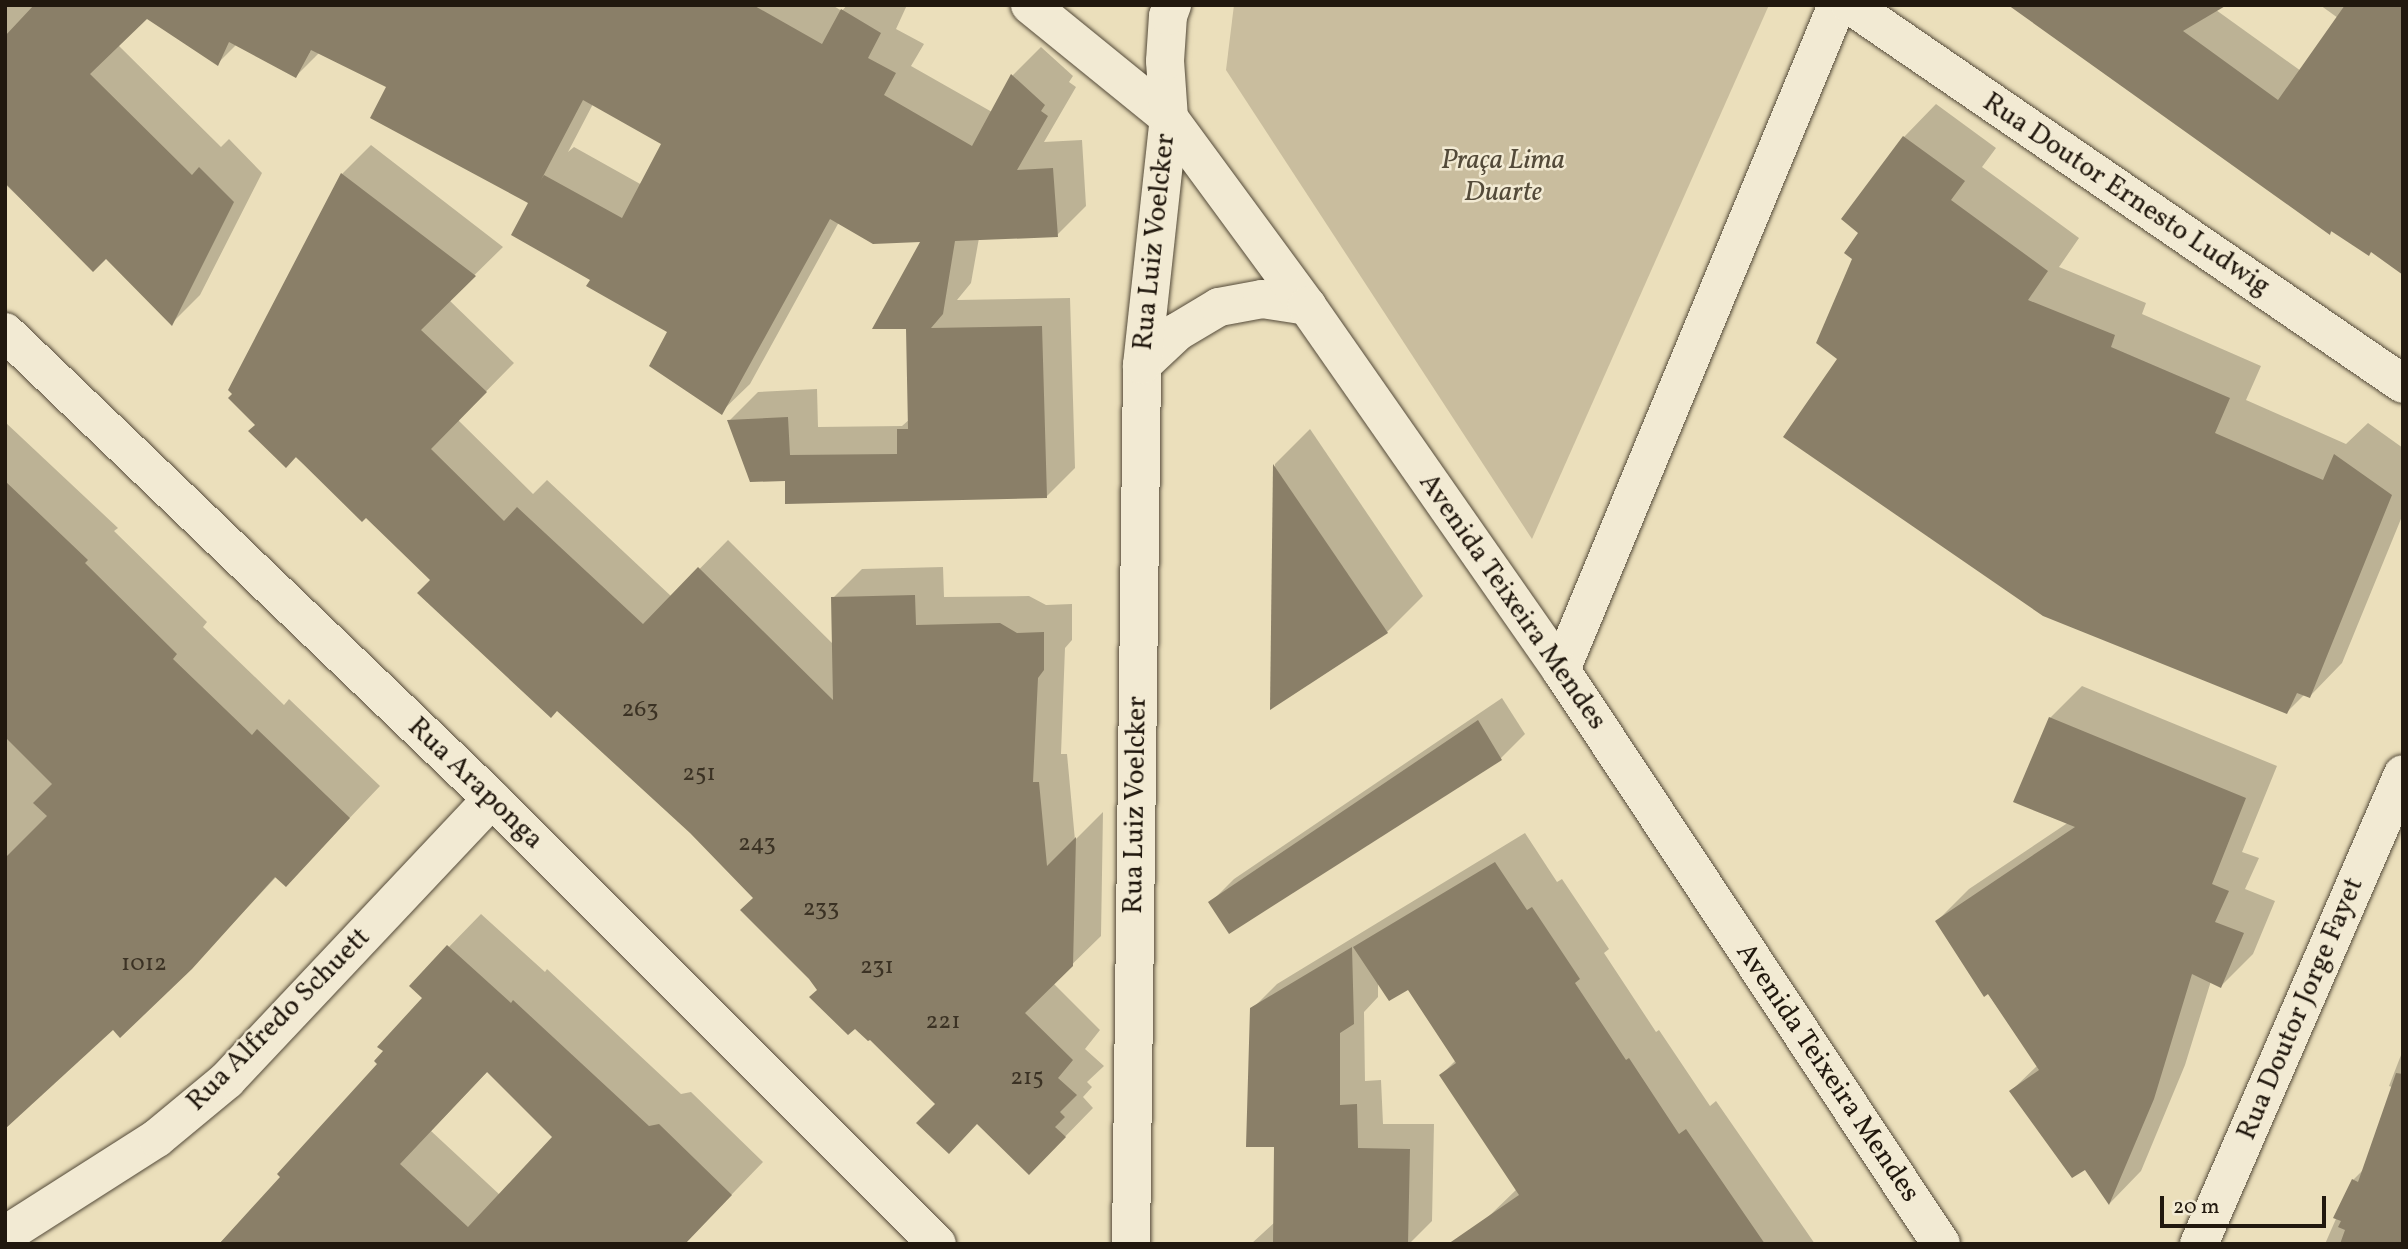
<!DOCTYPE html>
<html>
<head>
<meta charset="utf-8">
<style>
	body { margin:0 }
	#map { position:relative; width:2408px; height:1249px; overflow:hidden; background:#ebdfbb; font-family:Vollkorn,serif }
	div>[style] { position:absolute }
	.green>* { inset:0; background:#c9bd9e }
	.shadow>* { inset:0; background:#0003 }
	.building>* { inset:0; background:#8a7f68 }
	.roads { filter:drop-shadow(0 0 2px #544a39) drop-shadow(0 0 2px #544a39) }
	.minor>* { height:38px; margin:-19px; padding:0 19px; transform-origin:19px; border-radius:19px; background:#f2ead3 }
	.tertiary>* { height:38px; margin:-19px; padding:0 19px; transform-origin:19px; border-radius:19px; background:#f2ead3 }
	span { translate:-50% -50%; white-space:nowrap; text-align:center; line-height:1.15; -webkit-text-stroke:5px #f2ead3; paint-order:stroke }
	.number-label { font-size:24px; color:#3b3224 }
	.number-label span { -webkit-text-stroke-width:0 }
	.park-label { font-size:28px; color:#534a39; font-style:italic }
	.street-label { font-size:28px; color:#21180e }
	.frame { position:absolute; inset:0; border:7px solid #21180e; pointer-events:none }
	.scale { position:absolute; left:2160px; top:1196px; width:166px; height:32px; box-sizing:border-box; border:4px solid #21180e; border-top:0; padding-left:9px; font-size:21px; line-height:24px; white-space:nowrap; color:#21180e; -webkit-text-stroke:5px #f2ead3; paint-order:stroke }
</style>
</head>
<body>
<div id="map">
	<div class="green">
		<i style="clip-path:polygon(1234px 5px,1769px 5px,1532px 539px,1226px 70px)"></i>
	</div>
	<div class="shadow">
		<i style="clip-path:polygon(evenodd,5px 5px,832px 5px,842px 11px,847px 5px,907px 5px,896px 29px,924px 44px,911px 66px,992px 112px,1013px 75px,1041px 47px,1073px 76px,1069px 82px,1076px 87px,1044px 142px,1082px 140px,1086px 206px,1057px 235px,979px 238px,971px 283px,957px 300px,1070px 298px,1075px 468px,1046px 497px,786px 480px,729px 421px,758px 392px,817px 389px,818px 427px,902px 426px,910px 419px,923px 240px,839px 222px,750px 384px,721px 412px,669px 331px,592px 279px,531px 202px,388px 86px,320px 52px,296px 76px,237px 44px,218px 63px,147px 17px,118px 45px,221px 147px,229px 139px,262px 173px,200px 295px,172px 323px,106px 257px,93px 269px,5px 184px,5px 5px,593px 104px,664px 143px,642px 185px,574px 147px,568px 152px,593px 104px)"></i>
		<i style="clip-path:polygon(2011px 5px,2216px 10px,2301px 71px,2338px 18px,2320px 5px,2403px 5px,2371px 250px,2333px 230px,2330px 233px)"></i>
		<i style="clip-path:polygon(1936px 104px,1996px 148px,1982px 167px,2079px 238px,2059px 267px,2146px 303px,2142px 314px,2261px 366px,2246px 400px,2346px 444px,2368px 423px,2403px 448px,2403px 514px,2342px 663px,2310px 696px,2305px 694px,2287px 712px,1840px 359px,1861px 232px,1904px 137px)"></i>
		<i style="clip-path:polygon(371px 145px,503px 247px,449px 300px,514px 363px,458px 420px,533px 494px,547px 480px,672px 597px,728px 540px,834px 645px,833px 598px,862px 569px,943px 567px,944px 597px,1029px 596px,1046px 605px,1072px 604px,1072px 640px,1065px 648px,1061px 754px,1067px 754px,1075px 840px,1103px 812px,1101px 936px,1053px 983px,1100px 1030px,1085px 1049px,1104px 1066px,1087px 1082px,1092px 1087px,1083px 1097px,1093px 1108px,1057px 1145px,978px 1122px,938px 1104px,819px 990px,755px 898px,691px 831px,366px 516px,257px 425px,230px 389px,342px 174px)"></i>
		<i style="clip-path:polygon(5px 422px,118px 528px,114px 531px,207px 622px,203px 627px,284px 705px,289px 699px,380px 786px,286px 885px,277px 876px,191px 968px,113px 1027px,5px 1118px)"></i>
		<i style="clip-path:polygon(1310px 429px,1423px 596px,1387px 632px,1272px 706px,1275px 464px)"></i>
		<i style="clip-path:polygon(2082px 686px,2277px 766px,2242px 852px,2259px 858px,2245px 889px,2275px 901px,2253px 954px,2221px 986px,2211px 981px,2185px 1065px,2141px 1171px,2110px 1203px,2086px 1167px,2011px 1091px,2038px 1065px,1937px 921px,1969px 889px,2069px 822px,2050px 718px)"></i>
		<i style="clip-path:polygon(1502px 698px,1525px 734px,1501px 758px,1229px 932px,1210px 903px,1234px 879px)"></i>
		<i style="clip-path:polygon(1525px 833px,1557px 882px,1562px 879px,1609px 949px,1604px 953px,1656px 1032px,1659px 1030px,1710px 1106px,1716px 1101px,1815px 1244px,1502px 1244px,1486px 1219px,1517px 1189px,1441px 1075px,1456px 1060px,1408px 987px,1378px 981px,1378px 997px,1364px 1012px,1365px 1081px,1381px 1080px,1383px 1124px,1434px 1124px,1432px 1221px,1409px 1244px,1251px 1244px,1275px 1222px,1276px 1146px,1252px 1009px,1277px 984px)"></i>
		<i style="clip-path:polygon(evenodd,481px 914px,545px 972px,547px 969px,681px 1094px,691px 1092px,763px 1162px,684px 1244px,219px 1244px,283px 1177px,380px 1063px,424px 998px,411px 986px,481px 914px,488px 1071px,554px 1137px,500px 1195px,431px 1131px,488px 1071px)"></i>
		<i style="clip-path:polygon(2403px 1050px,2403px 1244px,2325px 1244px,2353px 1180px,2365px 1168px,2397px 1089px,2389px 1086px)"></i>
	</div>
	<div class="building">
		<i style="clip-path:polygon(evenodd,34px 5px,753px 5px,822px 44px,841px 9px,881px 33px,868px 58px,896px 73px,884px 95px,972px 146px,1011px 74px,1045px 105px,1041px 111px,1048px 116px,1017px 170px,1053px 168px,1058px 237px,955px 241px,943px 314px,931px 328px,1042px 326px,1047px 498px,785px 504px,785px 481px,750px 482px,727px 420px,788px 417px,790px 455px,897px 454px,897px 429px,908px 429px,906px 329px,872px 329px,920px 242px,873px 244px,830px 219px,722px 415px,649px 366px,667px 332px,586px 286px,590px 280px,511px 235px,528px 203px,370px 118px,386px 87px,311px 50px,296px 78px,229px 42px,218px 66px,147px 19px,90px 74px,192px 175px,199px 167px,234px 202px,172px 326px,106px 259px,93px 272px,5px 183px,5px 36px,34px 5px,583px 100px,661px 144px,622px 218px,544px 175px,541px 180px,583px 100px)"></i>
		<i style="clip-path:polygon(2008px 5px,2227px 5px,2183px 31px,2278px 100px,2345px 5px,2403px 5px,2403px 275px,2371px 252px,2369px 256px,2331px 231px,2330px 235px)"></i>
		<i style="clip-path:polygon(1903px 136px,1965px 181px,1951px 200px,2048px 271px,2028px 300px,2115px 335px,2111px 347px,2230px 398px,2215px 433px,2323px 480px,2334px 454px,2392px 495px,2310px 698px,2297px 693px,2287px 714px,2043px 616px,1783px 437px,1837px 359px,1816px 343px,1852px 259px,1844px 253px,1858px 233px,1841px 219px)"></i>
		<i style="clip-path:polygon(341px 173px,476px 276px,421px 330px,487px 392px,431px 449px,504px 521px,517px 507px,643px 624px,698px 567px,833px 700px,831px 597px,915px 595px,916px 625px,1000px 623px,1017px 633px,1044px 632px,1044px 670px,1038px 678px,1033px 782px,1039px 782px,1047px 866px,1076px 837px,1073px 966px,1025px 1013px,1073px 1060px,1058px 1078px,1077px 1095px,1060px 1112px,1065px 1117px,1055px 1127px,1066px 1137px,1029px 1175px,977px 1124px,949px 1154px,916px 1123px,935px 1104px,870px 1040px,868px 1041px,855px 1029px,848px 1035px,809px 997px,817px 990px,809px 979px,740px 910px,753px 898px,690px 833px,557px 711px,551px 718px,417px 593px,430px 580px,366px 518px,362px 522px,296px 457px,286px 468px,248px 431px,255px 425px,228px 398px,232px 394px,228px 390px)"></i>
		<i style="clip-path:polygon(1273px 464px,1388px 633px,1270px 710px)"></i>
		<i style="clip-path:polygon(5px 481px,88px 560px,85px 563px,177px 654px,173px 659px,252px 735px,257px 729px,350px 818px,286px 887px,275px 877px,192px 969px,120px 1038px,113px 1030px,5px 1129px,5px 858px,47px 816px,33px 803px,52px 784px,5px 737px)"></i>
		<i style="clip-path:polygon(2049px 717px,2246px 798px,2212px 884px,2229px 891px,2215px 922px,2244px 933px,2221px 988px,2192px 974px,2154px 1099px,2109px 1205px,2085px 1170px,2072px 1178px,2009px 1091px,2039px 1070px,1988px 994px,1984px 997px,1935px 921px,2075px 827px,2013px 802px)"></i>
		<i style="clip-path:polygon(1478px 720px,1502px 760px,1229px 934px,1208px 902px)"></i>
		<i style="clip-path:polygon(1495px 862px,1527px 910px,1532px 907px,1580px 979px,1575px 983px,1626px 1060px,1629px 1058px,1679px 1134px,1686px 1129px,1765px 1244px,1448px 1244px,1519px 1195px,1439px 1075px,1456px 1063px,1408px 990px,1389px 1001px,1353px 947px)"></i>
		<i style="clip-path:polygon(evenodd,447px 945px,511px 1003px,513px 1000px,649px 1126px,659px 1124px,732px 1195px,685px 1244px,219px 1244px,280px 1177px,277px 1174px,377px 1064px,374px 1061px,383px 1051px,377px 1047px,422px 998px,409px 986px,447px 945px,487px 1072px,552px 1137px,468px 1227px,400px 1164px,487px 1072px)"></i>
		<i style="clip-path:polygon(1352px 947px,1354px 1024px,1340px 1033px,1340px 1105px,1357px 1104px,1358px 1148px,1410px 1149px,1408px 1244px,1273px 1244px,1274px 1147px,1246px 1147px,1250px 1008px)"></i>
		<i style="clip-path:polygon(2396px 1073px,2403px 1074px,2403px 1244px,2340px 1244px,2345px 1230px,2338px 1227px,2341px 1221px,2333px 1218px,2352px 1179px,2358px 1182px)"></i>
	</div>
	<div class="roads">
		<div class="minor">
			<i style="left:5px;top:332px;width:675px;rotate:43.8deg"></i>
			<i style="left:492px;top:799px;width:629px;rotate:45deg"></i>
			<i style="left:1142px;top:365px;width:48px;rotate:-43.3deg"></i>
			<i style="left:1177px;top:332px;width:49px;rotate:-30.8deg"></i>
			<i style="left:1219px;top:307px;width:44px;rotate:-10.5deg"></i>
			<i style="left:1262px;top:299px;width:46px;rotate:8.8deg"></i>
			<i style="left:1561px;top:670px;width:720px;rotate:-67.46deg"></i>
			<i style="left:5px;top:1235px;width:180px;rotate:-32.5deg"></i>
			<i style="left:157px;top:1138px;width:91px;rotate:-39.6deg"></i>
			<i style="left:227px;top:1080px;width:386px;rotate:-46.7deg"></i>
			<i style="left:1131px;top:1244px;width:879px;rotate:-89.28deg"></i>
			<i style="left:1142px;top:365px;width:248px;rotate:-83.8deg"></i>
			<i style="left:2199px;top:1244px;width:512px;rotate:-66.54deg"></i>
		</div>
		<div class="tertiary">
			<i style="left:1030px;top:5px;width:179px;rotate:39.1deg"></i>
			<i style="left:1169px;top:118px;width:233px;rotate:53.7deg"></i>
			<i style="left:1307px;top:306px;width:444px;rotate:55.1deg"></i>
			<i style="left:1561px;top:670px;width:688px;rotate:56.49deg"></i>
			<i style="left:1850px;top:5px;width:670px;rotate:34.42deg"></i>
			<i style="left:1169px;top:118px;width:57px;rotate:-94deg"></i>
			<i style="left:1165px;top:61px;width:45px;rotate:-86.2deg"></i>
			<i style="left:1168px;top:16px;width:12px;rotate:-70deg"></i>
		</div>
	</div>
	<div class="number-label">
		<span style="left:640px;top:711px">263</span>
		<span style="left:699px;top:775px">251</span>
		<span style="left:757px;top:845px">243</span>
		<span style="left:821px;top:910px">233</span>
		<span style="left:144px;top:965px">1012</span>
		<span style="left:877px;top:968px">231</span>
		<span style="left:943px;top:1023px">221</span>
		<span style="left:1027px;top:1079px">215</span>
	</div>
	<div class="park-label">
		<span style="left:1503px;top:177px">Praça Lima<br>Duarte</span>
	</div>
	<div class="street-label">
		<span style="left:2126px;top:195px;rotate:34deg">Rua Doutor Ernesto Ludwig</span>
		<span style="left:1155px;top:242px;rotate:-84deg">Rua Luiz Voelcker</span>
		<span style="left:1512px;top:602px;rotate:55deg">Avenida Teixeira Mendes</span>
		<span style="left:475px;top:784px;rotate:44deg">Rua Araponga</span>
		<span style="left:1136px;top:805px;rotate:-89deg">Rua Luiz Voelcker</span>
		<span style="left:2301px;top:1009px;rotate:-67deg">Rua Doutor Jorge Fayet</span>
		<span style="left:279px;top:1020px;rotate:-45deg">Rua Alfredo Schuett</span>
		<span style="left:1827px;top:1073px;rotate:56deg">Avenida Teixeira Mendes</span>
	</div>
	<div class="frame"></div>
	<div class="scale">20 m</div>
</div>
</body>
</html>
